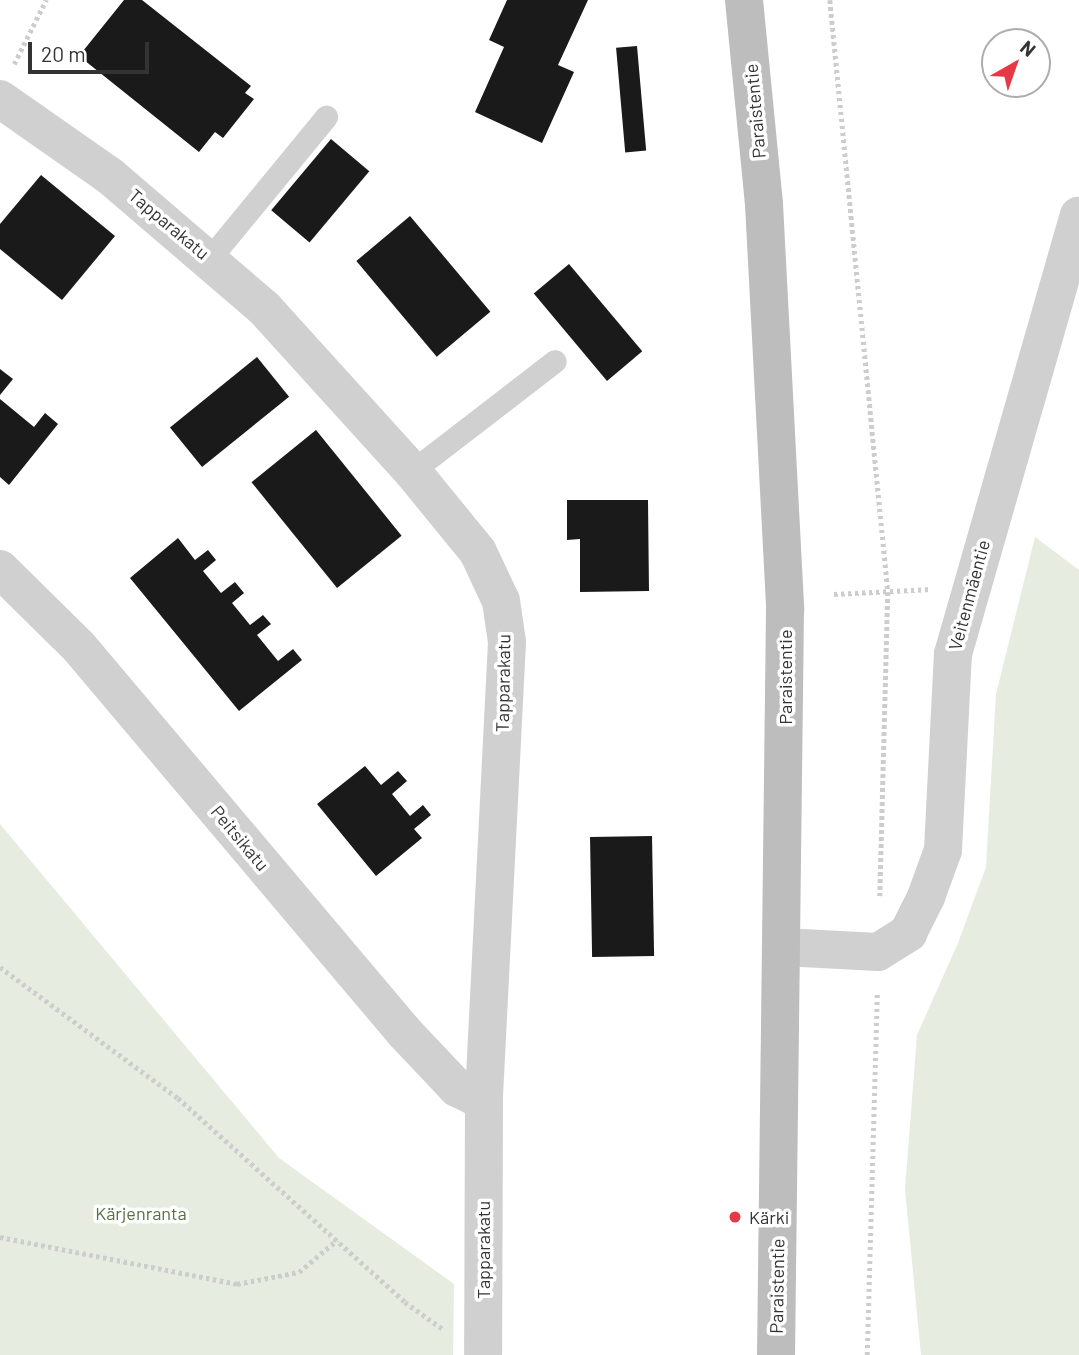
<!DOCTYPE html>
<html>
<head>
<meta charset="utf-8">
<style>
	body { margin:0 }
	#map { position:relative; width:1079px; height:1355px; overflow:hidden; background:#fff; font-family:Barlow,sans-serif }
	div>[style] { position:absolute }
	.green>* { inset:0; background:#e6ecdf }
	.building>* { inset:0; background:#1a1a1a; transform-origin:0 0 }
	.path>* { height:4.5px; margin-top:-2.25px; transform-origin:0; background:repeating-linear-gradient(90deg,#cdcdcd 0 3.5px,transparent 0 7px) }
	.service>* { height:23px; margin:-11.5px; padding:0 11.5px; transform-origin:11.5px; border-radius:11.5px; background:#d0d0d0 }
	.minor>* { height:38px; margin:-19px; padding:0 19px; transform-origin:19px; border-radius:19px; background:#d0d0d0 }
	.secondary>* { height:38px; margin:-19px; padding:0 19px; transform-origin:19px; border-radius:19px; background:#bdbdbd }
	.dots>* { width:19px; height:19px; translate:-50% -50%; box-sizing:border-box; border:4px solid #fff; border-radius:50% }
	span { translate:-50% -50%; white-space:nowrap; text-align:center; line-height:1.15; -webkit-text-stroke:7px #fff; paint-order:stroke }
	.street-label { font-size:18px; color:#333 }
	.park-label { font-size:18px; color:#56703f }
	.poi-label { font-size:18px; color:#333 }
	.left { translate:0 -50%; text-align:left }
	.north { position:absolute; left:981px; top:28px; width:70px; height:70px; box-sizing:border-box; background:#fff; border:2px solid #adadad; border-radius:50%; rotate:40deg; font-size:19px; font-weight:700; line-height:28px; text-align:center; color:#333 }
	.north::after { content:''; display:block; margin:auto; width:24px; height:32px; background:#e63946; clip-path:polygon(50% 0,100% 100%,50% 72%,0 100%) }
	.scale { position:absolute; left:28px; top:42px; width:121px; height:32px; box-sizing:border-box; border:4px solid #333; border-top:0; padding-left:9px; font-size:21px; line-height:24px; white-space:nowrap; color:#333; -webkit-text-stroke:5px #fff; paint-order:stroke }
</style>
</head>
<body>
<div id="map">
	<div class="green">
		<i style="clip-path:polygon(1035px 537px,1079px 570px,1079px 1355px,921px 1355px,905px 1189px,917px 1035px,958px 943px,986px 867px,996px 694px)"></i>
		<i style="clip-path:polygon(0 824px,279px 1158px,454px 1284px,453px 1355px,0 1355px)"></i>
	</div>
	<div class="building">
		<i style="clip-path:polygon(124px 0,142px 0,251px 86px,245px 93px,254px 99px,223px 138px,215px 132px,199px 152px,79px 56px)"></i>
		<i style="clip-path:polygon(507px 0,588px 0,558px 65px,574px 72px,542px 143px,475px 112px,504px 47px,489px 40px)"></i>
		<i style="left:637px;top:46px;width:105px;height:21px;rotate:85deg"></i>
		<i style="left:331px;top:139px;width:50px;height:93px;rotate:40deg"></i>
		<i style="clip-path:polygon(41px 175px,115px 236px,62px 300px,0 249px,0 224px)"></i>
		<i style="left:410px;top:216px;width:125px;height:70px;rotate:50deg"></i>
		<i style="left:569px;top:264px;width:114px;height:46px;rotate:50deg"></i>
		<i style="left:257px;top:357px;width:51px;height:112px;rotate:51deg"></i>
		<i style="clip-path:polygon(0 369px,13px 379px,0 395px)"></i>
		<i style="clip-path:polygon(0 399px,34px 427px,45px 413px,58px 424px,9px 485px,0 477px)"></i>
		<i style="left:316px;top:430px;width:136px;height:83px;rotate:51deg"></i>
		<i style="clip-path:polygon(567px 500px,648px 500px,649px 591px,580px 592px,580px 539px,567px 540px)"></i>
		<i style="clip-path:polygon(178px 538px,195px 560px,208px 550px,216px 560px,203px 571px,221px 593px,235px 582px,244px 593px,232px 603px,250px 625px,263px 615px,271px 624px,257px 635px,278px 661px,293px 649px,302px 660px,239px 711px,130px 578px)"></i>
		<i style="clip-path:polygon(365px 766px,381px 785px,398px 771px,407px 781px,392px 794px,410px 816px,423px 805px,431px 815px,414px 829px,422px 838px,376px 876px,317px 804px)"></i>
		<i style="left:652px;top:836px;width:120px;height:62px;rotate:89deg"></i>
	</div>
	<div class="path">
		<i style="left:830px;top:0;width:595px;rotate:84.4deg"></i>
		<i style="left:888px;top:592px;width:304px;rotate:91.5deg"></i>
		<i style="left:14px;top:64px;width:72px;rotate:-63.4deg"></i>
		<i style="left:834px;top:594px;width:97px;rotate:-3deg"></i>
		<i style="left:0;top:967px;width:221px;rotate:36.4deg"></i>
		<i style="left:178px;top:1098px;width:305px;rotate:41.9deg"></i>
		<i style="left:405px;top:1302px;width:47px;rotate:35.4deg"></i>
		<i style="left:0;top:1237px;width:242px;rotate:11.2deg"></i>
		<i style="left:237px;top:1284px;width:63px;rotate:-11deg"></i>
		<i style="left:299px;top:1272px;width:50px;rotate:-40.1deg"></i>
		<i style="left:867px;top:1355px;width:363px;rotate:-88.4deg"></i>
	</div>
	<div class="service">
		<i style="left:210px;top:258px;width:183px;rotate:-50.6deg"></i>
		<i style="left:412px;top:471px;width:180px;rotate:-37.6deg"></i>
	</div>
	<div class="minor">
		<i style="left:0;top:99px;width:134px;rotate:35deg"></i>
		<i style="left:110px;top:176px;width:204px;rotate:40.6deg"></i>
		<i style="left:265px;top:309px;width:219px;rotate:47.8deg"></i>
		<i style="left:412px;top:471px;width:104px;rotate:50.8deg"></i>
		<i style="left:478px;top:552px;width:54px;rotate:64.9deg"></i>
		<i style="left:501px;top:601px;width:41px;rotate:81.7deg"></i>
		<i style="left:507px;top:642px;width:460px;rotate:92.9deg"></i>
		<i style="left:484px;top:1101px;width:254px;rotate:90.2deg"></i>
		<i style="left:0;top:569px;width:111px;rotate:44.6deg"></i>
		<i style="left:79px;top:647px;width:505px;rotate:49.82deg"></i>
		<i style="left:405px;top:1033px;width:76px;rotate:46.6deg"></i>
		<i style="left:457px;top:1088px;width:30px;rotate:26deg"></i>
		<i style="left:783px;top:947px;width:95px;rotate:3deg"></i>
		<i style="left:878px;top:952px;width:36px;rotate:-32deg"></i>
		<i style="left:908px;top:933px;width:40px;rotate:-63.4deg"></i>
		<i style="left:926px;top:897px;width:50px;rotate:-70.1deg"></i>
		<i style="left:943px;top:850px;width:196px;rotate:-87.1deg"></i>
		<i style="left:953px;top:654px;width:456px;rotate:-74deg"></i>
	</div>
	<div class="secondary">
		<i style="left:744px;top:0;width:205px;rotate:84.4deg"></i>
		<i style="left:764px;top:204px;width:407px;rotate:87deg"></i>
		<i style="left:785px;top:610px;width:745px;rotate:90.69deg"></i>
	</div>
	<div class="dots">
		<i style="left:735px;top:1217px;background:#e63946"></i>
	</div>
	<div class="street-label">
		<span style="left:755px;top:111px;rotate:-95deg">Paraistentie</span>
		<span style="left:169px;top:224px;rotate:40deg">Tapparakatu</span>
		<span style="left:969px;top:595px;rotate:-75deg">Veitenmäentie</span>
		<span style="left:785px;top:677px;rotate:-90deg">Paraistentie</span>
		<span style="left:503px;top:683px;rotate:-89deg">Tapparakatu</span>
		<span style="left:240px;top:838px;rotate:50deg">Peitsikatu</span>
		<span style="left:483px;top:1250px;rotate:-90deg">Tapparakatu</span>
		<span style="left:777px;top:1286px;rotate:-89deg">Paraistentie</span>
	</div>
	<div class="park-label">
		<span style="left:141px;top:1213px">Kärjenranta</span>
	</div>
	<div class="poi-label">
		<span class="left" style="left:749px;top:1217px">Kärki</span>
	</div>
	<div class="north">N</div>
	<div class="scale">20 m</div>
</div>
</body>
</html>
